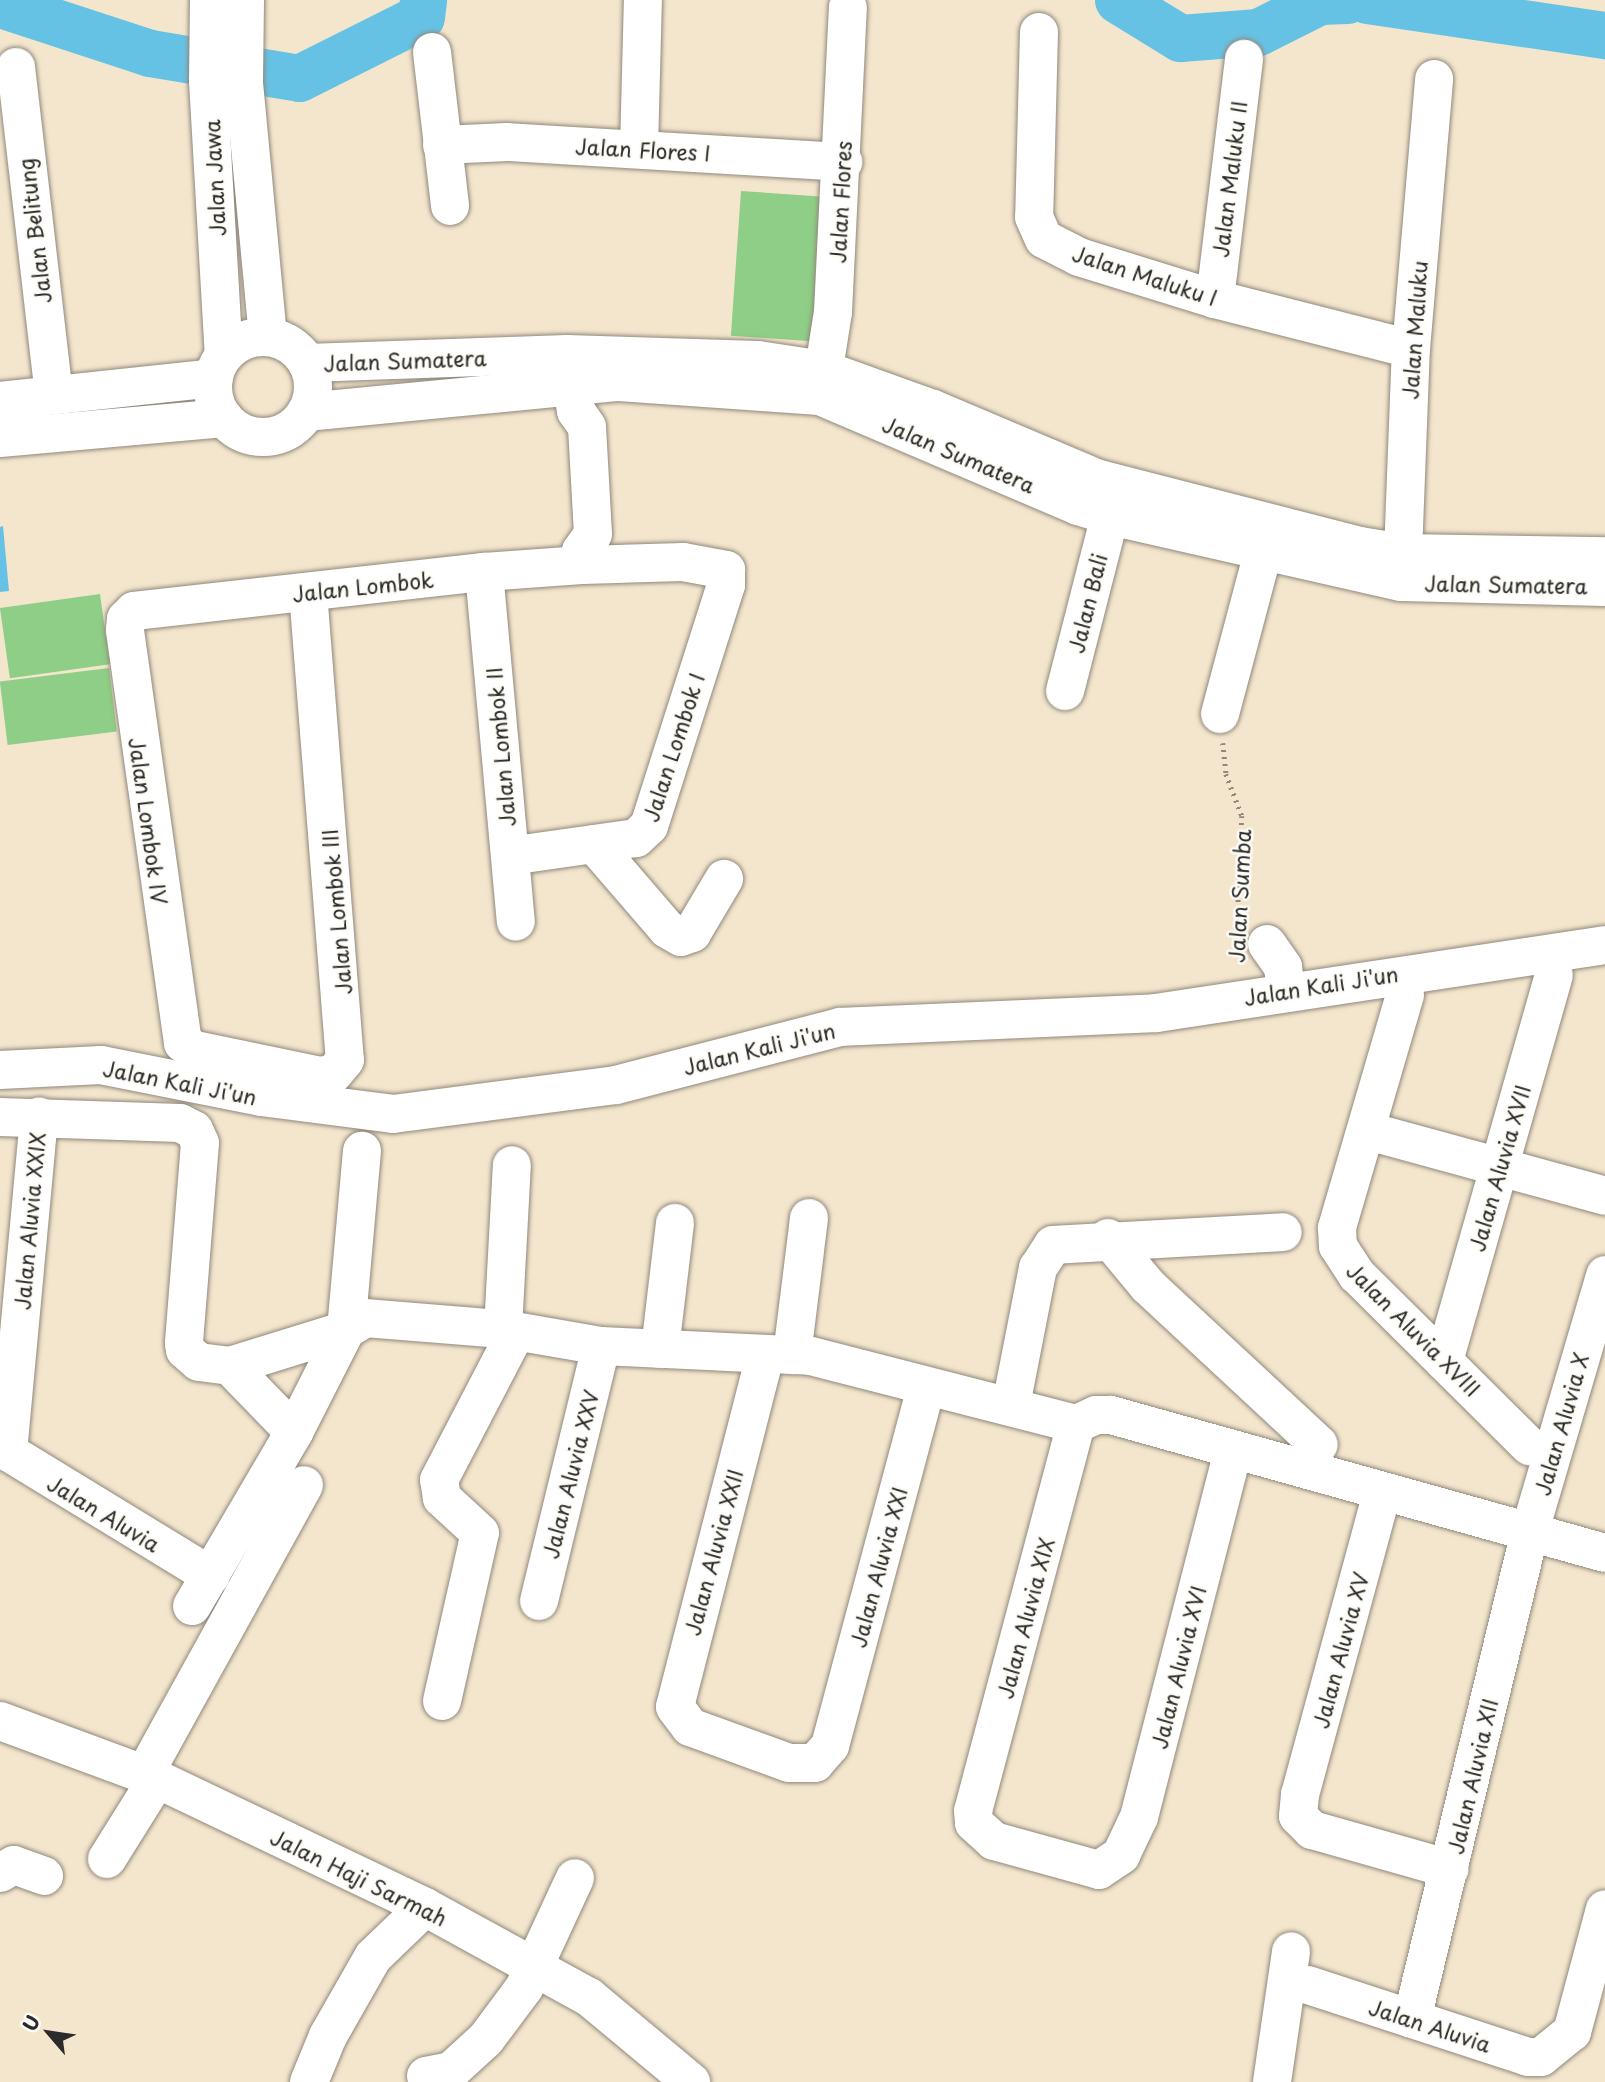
<!DOCTYPE html>
<html>
<head>
<meta charset="utf-8">
<style>
	body { margin:0 }
	#map { position:relative; width:1605px; height:2082px; overflow:hidden; background:#f4e6cd; font-family:"Playpen Sans",sans-serif }
	div>[style] { position:absolute }
	.green>* { inset:0; background:#8ece86; transform-origin:0 0 }
	.water>* { inset:0; background:#66c2e4 }
	.river>* { height:47px; margin:-23.5px; padding:0 23.5px; transform-origin:23.5px; border-radius:23.5px; background:#66c2e4 }
	.path>* { height:4.5px; margin-top:-2.25px; transform-origin:0; background:repeating-linear-gradient(90deg,#90887c 0 2px,transparent 0 7px) }
	.roads { filter:drop-shadow(0 0 2px #90887c) drop-shadow(0 0 2px #90887c) }
	.minor>* { height:38px; margin:-19px; padding:0 19px; transform-origin:19px; border-radius:19px; background:#fff }
	.minor>.ring { margin:-19px; padding:0; box-sizing:content-box; background:none; border:38px solid #fff; border-radius:50% }
	span { translate:-50% -50%; white-space:nowrap; text-align:center; line-height:1.15; -webkit-text-stroke:5px #fdfcf7; paint-order:stroke }
	.street-label { font-size:21px; color:#2b2b2b }
	.north { position:absolute; left:14px; top:1998px; width:70px; height:70px; -webkit-text-stroke:5px #fdfcf7; paint-order:stroke; rotate:299deg; font-size:19px; font-weight:700; line-height:28px; text-align:center; color:#2b2b2b }
	.north::after { content:''; display:block; margin:auto; width:24px; height:32px; background:#2b2b2b; clip-path:polygon(50% 0,100% 100%,50% 72%,0 100%) }
</style>
</head>
<body>
<div id="map">
	<div class="green">
		<i style="left:741px;top:191px;width:83px;height:145px;rotate:4deg"></i>
		<i style="left:100px;top:594px;width:71px;height:101px;rotate:82deg"></i>
		<i style="left:109px;top:668px;width:64px;height:110px;rotate:83deg"></i>
	</div>
	<div class="water">
		<i style="clip-path:polygon(3px 526px,9px 591px,0 592px,0 527px)"></i>
	</div>
	<div class="river">
		<i style="left:1118px;top:0;width:73px;rotate:31.5deg"></i>
		<i style="left:1180px;top:38px;width:78px;rotate:-4.4deg"></i>
		<i style="left:1258px;top:32px;width:69px;rotate:-26.6deg"></i>
		<i style="left:1320px;top:1px;width:27px;rotate:-2deg"></i>
		<i style="left:1367px;top:0;width:241px;rotate:8.4deg"></i>
		<i style="left:0;top:4px;width:158px;rotate:18.1deg"></i>
		<i style="left:150px;top:53px;width:151px;rotate:9.5deg"></i>
		<i style="left:299px;top:78px;width:136px;rotate:-26.6deg"></i>
		<i style="left:421px;top:17px;width:17px;rotate:-83deg"></i>
	</div>
	<div class="path">
		<i style="left:1223px;top:743px;width:31px;rotate:84deg"></i>
		<i style="left:1226px;top:774px;width:45px;rotate:69.1deg"></i>
		<i style="left:1242px;top:816px;width:114px;rotate:92.5deg"></i>
	</div>
	<div class="roads">
		<div class="minor">
			<i style="left:209px;top:0;width:81px;rotate:90.7deg"></i>
			<i style="left:208px;top:81px;width:274px;rotate:86.7deg"></i>
			<i style="left:245px;top:0;width:83px;rotate:90.7deg"></i>
			<i style="left:244px;top:83px;width:255px;rotate:84.6deg"></i>
			<i style="left:1039px;top:32px;width:185px;rotate:91.5deg"></i>
			<i style="left:1034px;top:217px;width:24px;rotate:66deg"></i>
			<i style="left:1044px;top:239px;width:39px;rotate:27deg"></i>
			<i style="left:1079px;top:257px;width:142px;rotate:17.2deg"></i>
			<i style="left:1215px;top:299px;width:202px;rotate:14.3deg"></i>
			<i style="left:432px;top:52px;width:155px;rotate:83.3deg"></i>
			<i style="left:16px;top:67px;width:330px;rotate:83.4deg"></i>
			<i style="left:442px;top:145px;width:65px;rotate:-2.6deg"></i>
			<i style="left:507px;top:142px;width:337px;rotate:3.4deg"></i>
			<i style="left:639px;top:149px;width:149px;rotate:-88.5deg"></i>
			<i style="left:1215px;top:299px;width:242px;rotate:-83.1deg"></i>
			<i class="ring" style="left:213px;top:337px;width:62px;height:62px"></i>
			<i style="left:568px;top:361px;width:51px;rotate:80.9deg"></i>
			<i style="left:576px;top:411px;width:19px;rotate:55deg"></i>
			<i style="left:587px;top:427px;width:107px;rotate:86.8deg"></i>
			<i style="left:593px;top:534px;width:21px;rotate:125deg"></i>
			<i style="left:581px;top:551px;width:14px;rotate:86deg"></i>
			<i style="left:307px;top:363px;width:260px;rotate:-2deg"></i>
			<i style="left:567px;top:354px;width:191px;rotate:1.8deg"></i>
			<i style="left:758px;top:360px;width:67px;rotate:8.6deg"></i>
			<i style="left:824px;top:370px;width:116px;rotate:19.7deg"></i>
			<i style="left:933px;top:409px;width:180px;rotate:22.9deg"></i>
			<i style="left:1099px;top:479px;width:269px;rotate:14.4deg"></i>
			<i style="left:1360px;top:546px;width:44px;rotate:9.2deg"></i>
			<i style="left:1403px;top:553px;width:202px;rotate:0.9deg"></i>
			<i style="left:820px;top:394px;width:83px;rotate:-81deg"></i>
			<i style="left:833px;top:312px;width:305px;rotate:-87.2deg"></i>
			<i style="left:0;top:401px;width:215px;rotate:-6.1deg"></i>
			<i style="left:306px;top:412px;width:314px;rotate:-5.5deg"></i>
			<i style="left:619px;top:382px;width:201px;rotate:4deg"></i>
			<i style="left:820px;top:396px;width:280px;rotate:23.1deg"></i>
			<i style="left:1078px;top:506px;width:34px;rotate:17deg"></i>
			<i style="left:1110px;top:516px;width:298px;rotate:12.8deg"></i>
			<i style="left:1401px;top:582px;width:204px;rotate:1.4deg"></i>
			<i style="left:0;top:438px;width:225px;rotate:-5.1deg"></i>
			<i style="left:484px;top:572px;width:351px;rotate:84.8deg"></i>
			<i style="left:1402px;top:580px;width:231px;rotate:-87.8deg"></i>
			<i style="left:1411px;top:349px;width:271px;rotate:-85.1deg"></i>
			<i style="left:308px;top:592px;width:469px;rotate:85.5deg"></i>
			<i style="left:345px;top:1060px;width:17px;rotate:130deg"></i>
			<i style="left:334px;top:1073px;width:13px;rotate:167deg"></i>
			<i style="left:321px;top:1076px;width:129px;rotate:-168.3deg"></i>
			<i style="left:195px;top:1050px;width:14px;rotate:-150deg"></i>
			<i style="left:183px;top:1043px;width:417px;rotate:-98deg"></i>
			<i style="left:125px;top:630px;width:11px;rotate:-85deg"></i>
			<i style="left:126px;top:619px;width:11px;rotate:-45deg"></i>
			<i style="left:134px;top:611px;width:352px;rotate:-6.4deg"></i>
			<i style="left:484px;top:572px;width:98px;rotate:-4.1deg"></i>
			<i style="left:582px;top:565px;width:101px;rotate:-1.7deg"></i>
			<i style="left:683px;top:562px;width:44px;rotate:10.5deg"></i>
			<i style="left:726px;top:570px;width:15px;rotate:90deg"></i>
			<i style="left:726px;top:585px;width:253px;rotate:107.7deg"></i>
			<i style="left:649px;top:826px;width:18px;rotate:137deg"></i>
			<i style="left:636px;top:838px;width:127px;rotate:171.9deg"></i>
			<i style="left:1065px;top:691px;width:181px;rotate:-75.6deg"></i>
			<i style="left:1220px;top:714px;width:168px;rotate:-75.1deg"></i>
			<i style="left:594px;top:844px;width:112px;rotate:49.3deg"></i>
			<i style="left:667px;top:929px;width:16px;rotate:30deg"></i>
			<i style="left:681px;top:937px;width:12px;rotate:-20deg"></i>
			<i style="left:692px;top:933px;width:63px;rotate:-59.3deg"></i>
			<i style="left:1267px;top:944px;width:28px;rotate:55deg"></i>
			<i style="left:1283px;top:967px;width:23px;rotate:83deg"></i>
			<i style="left:1405px;top:995px;width:243px;rotate:106.3deg"></i>
			<i style="left:1337px;top:1228px;width:18px;rotate:87deg"></i>
			<i style="left:1338px;top:1246px;width:35px;rotate:57deg"></i>
			<i style="left:1357px;top:1275px;width:243px;rotate:44.8deg"></i>
			<i style="left:0;top:1070px;width:101px;rotate:-2.8deg"></i>
			<i style="left:101px;top:1065px;width:163px;rotate:11.3deg"></i>
			<i style="left:261px;top:1097px;width:133px;rotate:7.3deg"></i>
			<i style="left:393px;top:1114px;width:225px;rotate:-7.4deg"></i>
			<i style="left:616px;top:1085px;width:231px;rotate:-14.5deg"></i>
			<i style="left:840px;top:1027px;width:316px;rotate:-2.5deg"></i>
			<i style="left:1156px;top:1013px;width:454px;rotate:-8.6deg"></i>
			<i style="left:0;top:1117px;width:180px;rotate:1.9deg"></i>
			<i style="left:180px;top:1123px;width:16px;rotate:27deg"></i>
			<i style="left:194px;top:1130px;width:14px;rotate:65deg"></i>
			<i style="left:200px;top:1143px;width:201px;rotate:94.6deg"></i>
			<i style="left:184px;top:1343px;width:7px;rotate:82deg"></i>
			<i style="left:185px;top:1350px;width:18px;rotate:41deg"></i>
			<i style="left:199px;top:1362px;width:31px;rotate:7deg"></i>
			<i style="left:230px;top:1366px;width:121px;rotate:-17.2deg"></i>
			<i style="left:346px;top:1330px;width:22px;rotate:-32deg"></i>
			<i style="left:365px;top:1318px;width:138px;rotate:4.6deg"></i>
			<i style="left:503px;top:1329px;width:99px;rotate:9.8deg"></i>
			<i style="left:601px;top:1346px;width:210px;rotate:2.7deg"></i>
			<i style="left:811px;top:1356px;width:274px;rotate:14.4deg"></i>
			<i style="left:1076px;top:1424px;width:22px;rotate:-24deg"></i>
			<i style="left:1096px;top:1415px;width:15px"></i>
			<i style="left:1111px;top:1415px;width:513px;rotate:15.61deg"></i>
			<i style="left:1368px;top:1131px;width:246px;rotate:15.3deg"></i>
			<i style="left:1108px;top:1238px;width:62px;rotate:50.2deg"></i>
			<i style="left:1148px;top:1286px;width:233px;rotate:42.9deg"></i>
			<i style="left:503px;top:1329px;width:164px;rotate:-86.9deg"></i>
			<i style="left:660px;top:1349px;width:127px;rotate:-83.2deg"></i>
			<i style="left:792px;top:1355px;width:138px;rotate:-82.9deg"></i>
			<i style="left:765px;top:1356px;width:362px;rotate:104.4deg"></i>
			<i style="left:675px;top:1707px;width:25px;rotate:53deg"></i>
			<i style="left:690px;top:1727px;width:105px;rotate:20deg"></i>
			<i style="left:789px;top:1763px;width:26px"></i>
			<i style="left:815px;top:1763px;width:23px;rotate:-49deg"></i>
			<i style="left:830px;top:1746px;width:372px;rotate:-75deg"></i>
			<i style="left:1444px;top:1361px;width:401px;rotate:-74.1deg"></i>
			<i style="left:230px;top:1366px;width:92px;rotate:45.9deg"></i>
			<i style="left:1011px;top:1405px;width:140px;rotate:-78.9deg"></i>
			<i style="left:1038px;top:1268px;width:27px;rotate:-57deg"></i>
			<i style="left:1053px;top:1245px;width:230px;rotate:-3.2deg"></i>
			<i style="left:1076px;top:1424px;width:400px;rotate:104.9deg"></i>
			<i style="left:973px;top:1811px;width:12px;rotate:85deg"></i>
			<i style="left:974px;top:1823px;width:27px;rotate:42deg"></i>
			<i style="left:994px;top:1841px;width:109px;rotate:15.4deg"></i>
			<i style="left:1099px;top:1870px;width:27px;rotate:-34deg"></i>
			<i style="left:1121px;top:1855px;width:42px;rotate:-64.7deg"></i>
			<i style="left:1139px;top:1817px;width:379px;rotate:-75.6deg"></i>
			<i style="left:0;top:1447px;width:247px;rotate:31.4deg"></i>
			<i style="left:8px;top:1452px;width:337px;rotate:-84.7deg"></i>
			<i style="left:1382px;top:1493px;width:312px;rotate:105.2deg"></i>
			<i style="left:1300px;top:1794px;width:22px;rotate:95deg"></i>
			<i style="left:1298px;top:1816px;width:20px;rotate:45deg"></i>
			<i style="left:1312px;top:1830px;width:143px;rotate:15.8deg"></i>
			<i style="left:539px;top:1601px;width:262px;rotate:-76.3deg"></i>
			<i style="left:192px;top:1606px;width:202px;rotate:-59.6deg"></i>
			<i style="left:294px;top:1432px;width:114px;rotate:-63deg"></i>
			<i style="left:346px;top:1330px;width:180px;rotate:-84.9deg"></i>
			<i style="left:442px;top:1701px;width:172px;rotate:-77.3deg"></i>
			<i style="left:480px;top:1533px;width:52px;rotate:-137.4deg"></i>
			<i style="left:442px;top:1498px;width:18px;rotate:-99deg"></i>
			<i style="left:439px;top:1480px;width:167px;rotate:-62.5deg"></i>
			<i style="left:0;top:1721px;width:167px;rotate:20.3deg"></i>
			<i style="left:157px;top:1779px;width:297px;rotate:25.5deg"></i>
			<i style="left:425px;top:1907px;width:187px;rotate:28.8deg"></i>
			<i style="left:589px;top:1997px;width:133px;rotate:39.8deg"></i>
			<i style="left:144px;top:1775px;width:331px;rotate:-61.1deg"></i>
			<i style="left:107px;top:1859px;width:94px;rotate:-58deg"></i>
			<i style="left:0;top:1873px;width:16px;rotate:-30deg"></i>
			<i style="left:14px;top:1865px;width:32px;rotate:20deg"></i>
			<i style="left:1308px;top:1985px;width:231px;rotate:18.1deg"></i>
			<i style="left:1528px;top:2057px;width:13px"></i>
			<i style="left:1541px;top:2057px;width:40px;rotate:-39deg"></i>
			<i style="left:1572px;top:2032px;width:127px;rotate:-75deg"></i>
			<i style="left:1412px;top:2019px;width:499px;rotate:-76.4deg"></i>
			<i style="left:1529px;top:1534px;width:270px;rotate:-73.6deg"></i>
			<i style="left:426px;top:2076px;width:25px;rotate:-11deg"></i>
			<i style="left:451px;top:2071px;width:47px;rotate:-42.4deg"></i>
			<i style="left:486px;top:2039px;width:64px;rotate:-53.3deg"></i>
			<i style="left:524px;top:1988px;width:121px;rotate:-65.1deg"></i>
			<i style="left:309px;top:2082px;width:50px;rotate:-67.6deg"></i>
			<i style="left:328px;top:2036px;width:91px;rotate:-60.3deg"></i>
			<i style="left:373px;top:1957px;width:72px;rotate:-43.9deg"></i>
			<i style="left:1272px;top:2082px;width:132px;rotate:-81.7deg"></i>
		</div>
	</div>
	<div class="street-label">
		<span style="left:643px;top:149px;rotate:3deg">Jalan Flores I</span>
		<span style="left:214px;top:178px;rotate:-93deg">Jalan Jawa</span>
		<span style="left:1229px;top:179px;rotate:-83deg">Jalan Maluku II</span>
		<span style="left:840px;top:202px;rotate:-87deg">Jalan Flores</span>
		<span style="left:34px;top:231px;rotate:-97deg">Jalan Belitung</span>
		<span style="left:1145px;top:275px;rotate:18deg">Jalan Maluku I</span>
		<span style="left:1414px;top:330px;rotate:-86deg">Jalan Maluku</span>
		<span style="left:405px;top:360px;rotate:-2deg">Jalan Sumatera</span>
		<span style="left:959px;top:454px;rotate:23deg">Jalan Sumatera</span>
		<span style="left:1506px;top:584px;rotate:1deg">Jalan Sumatera</span>
		<span style="left:363px;top:586px;rotate:-6deg">Jalan Lombok</span>
		<span style="left:1087px;top:603px;rotate:-76deg">Jalan Bali</span>
		<span style="left:500px;top:747px;rotate:-95deg">Jalan Lombok II</span>
		<span style="left:673px;top:747px;rotate:-72deg">Jalan Lombok I</span>
		<span style="left:149px;top:821px;rotate:82deg">Jalan Lombok IV</span>
		<span style="left:1239px;top:896px;rotate:-87deg">Jalan Sumba</span>
		<span style="left:336px;top:912px;rotate:-95deg">Jalan Lombok III</span>
		<span style="left:1321px;top:985px;rotate:-9deg">Jalan Kali Ji'un</span>
		<span style="left:759px;top:1048px;rotate:-14deg">Jalan Kali Ji'un</span>
		<span style="left:180px;top:1082px;rotate:11deg">Jalan Kali Ji'un</span>
		<span style="left:1499px;top:1168px;rotate:-74deg">Jalan Aluvia XVII</span>
		<span style="left:29px;top:1221px;rotate:-85deg">Jalan Aluvia XXIX</span>
		<span style="left:1414px;top:1329px;rotate:45deg">Jalan Aluvia XVIII</span>
		<span style="left:1561px;top:1424px;rotate:-74deg">Jalan Aluvia X</span>
		<span style="left:570px;top:1474px;rotate:-76deg">Jalan Aluvia XXV</span>
		<span style="left:104px;top:1513px;rotate:31deg">Jalan Aluvia</span>
		<span style="left:713px;top:1552px;rotate:-75deg">Jalan Aluvia XXII</span>
		<span style="left:878px;top:1567px;rotate:-75deg">Jalan Aluvia XXI</span>
		<span style="left:1025px;top:1618px;rotate:-75deg">Jalan Aluvia XIX</span>
		<span style="left:1340px;top:1650px;rotate:-75deg">Jalan Aluvia XV</span>
		<span style="left:1178px;top:1667px;rotate:-76deg">Jalan Aluvia XVI</span>
		<span style="left:1472px;top:1776px;rotate:-77deg">Jalan Aluvia XII</span>
		<span style="left:359px;top:1877px;rotate:26deg">Jalan Haji Sarmah</span>
		<span style="left:1430px;top:2025px;rotate:18deg">Jalan Aluvia</span>
	</div>
	<div class="north">U</div>
</div>
</body>
</html>
